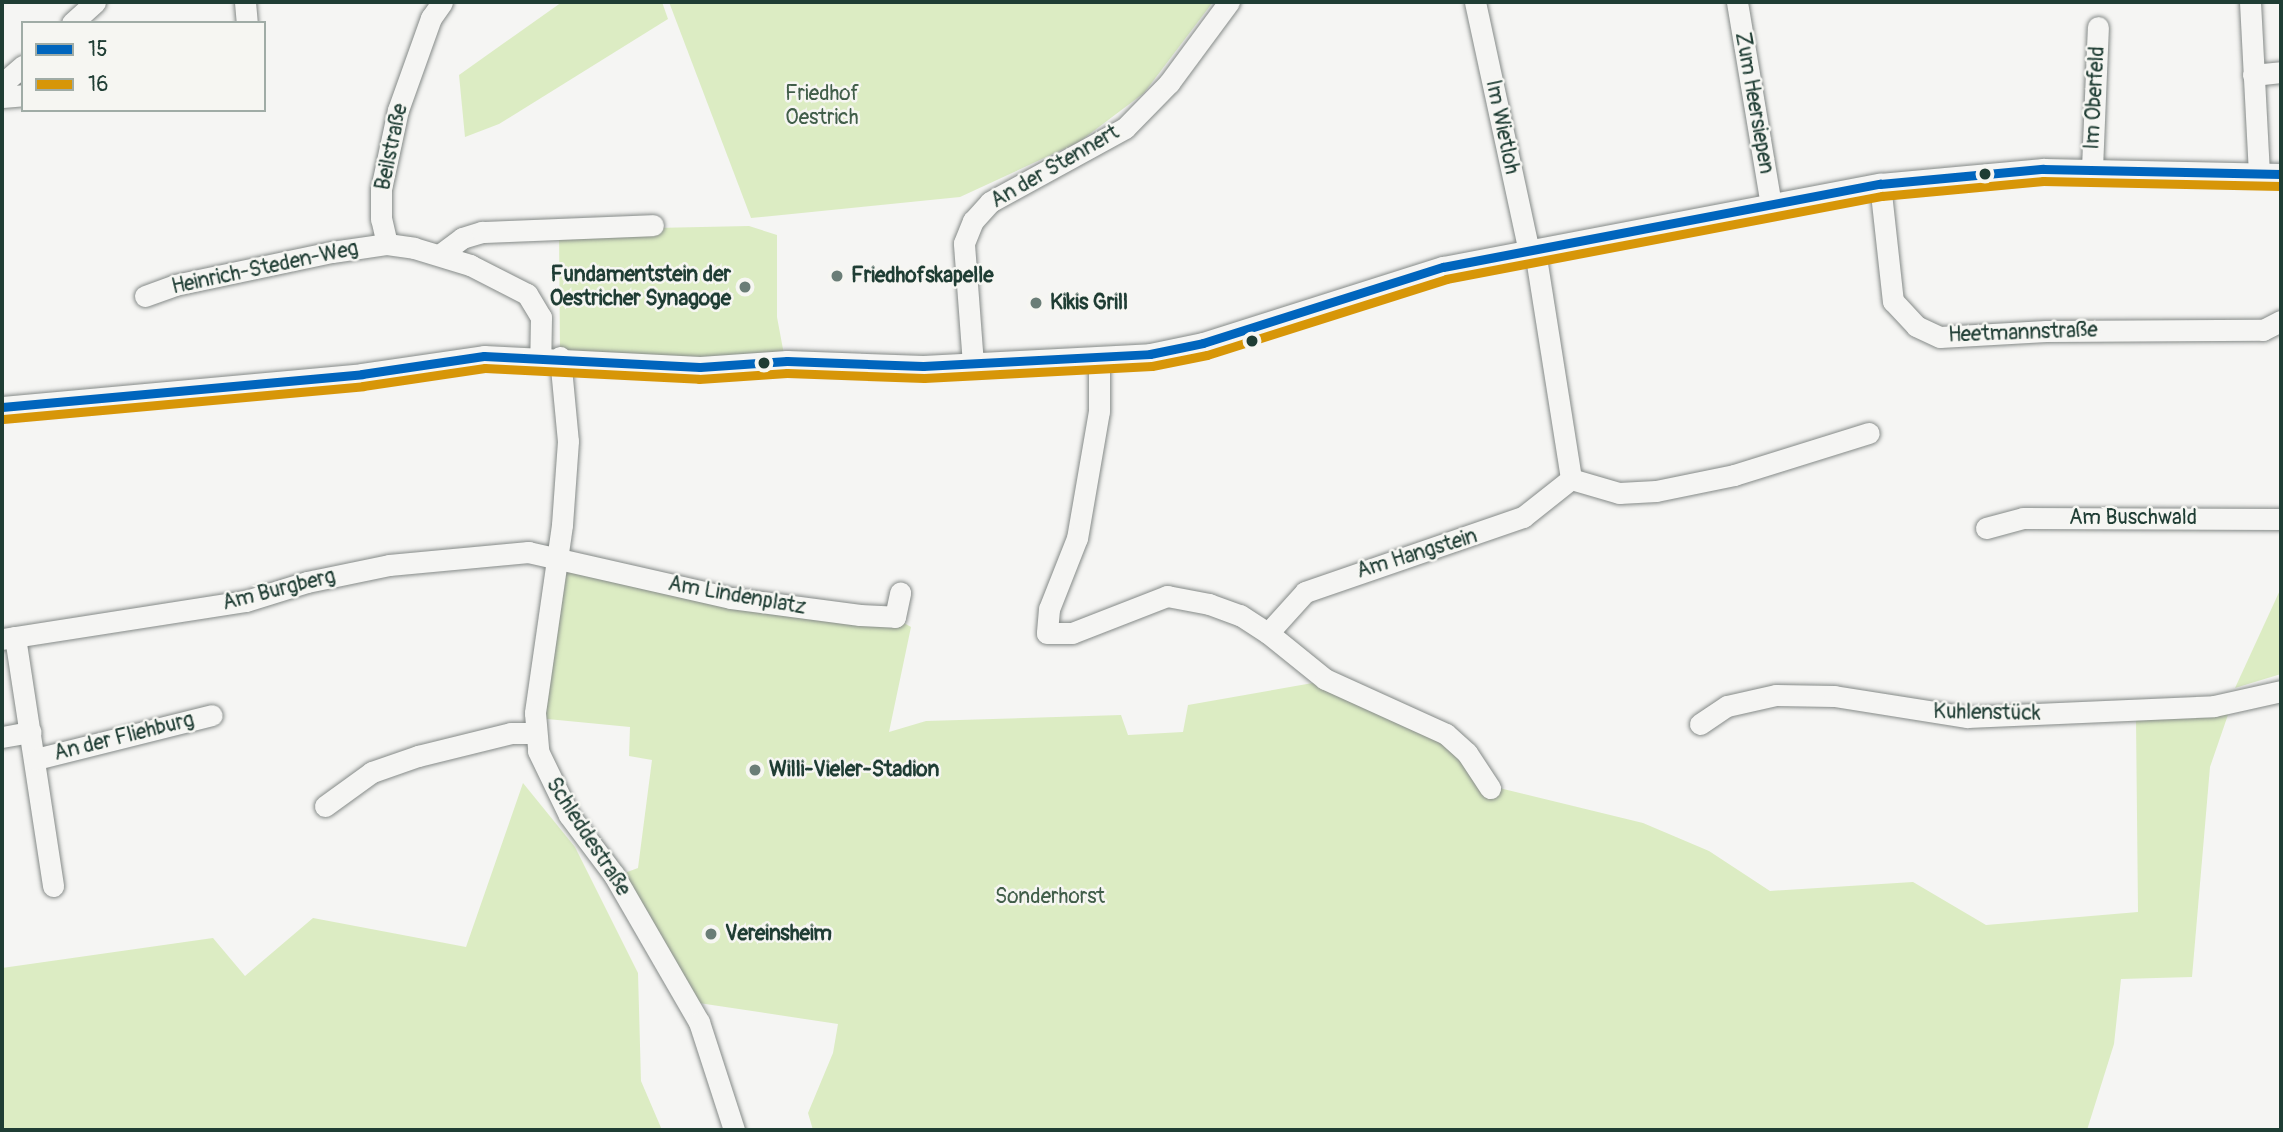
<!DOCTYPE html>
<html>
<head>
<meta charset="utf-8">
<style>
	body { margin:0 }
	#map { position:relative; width:2283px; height:1132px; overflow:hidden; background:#f5f5f3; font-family:Pangolin,sans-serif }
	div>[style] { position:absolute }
	.green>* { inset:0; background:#dcecc3 }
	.roads { filter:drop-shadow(0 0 2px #858a88) drop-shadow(0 0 2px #858a88) }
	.minor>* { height:21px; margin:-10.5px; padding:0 10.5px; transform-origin:10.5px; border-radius:10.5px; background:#f5f5f3 }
	.bus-1>* { height:9px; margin:-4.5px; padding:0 4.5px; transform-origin:4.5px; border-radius:4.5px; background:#0065bd }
	.bus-2>* { height:9px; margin:-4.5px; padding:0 4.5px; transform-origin:4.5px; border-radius:4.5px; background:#d79608 }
	.dots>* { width:19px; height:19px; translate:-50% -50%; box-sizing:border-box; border:4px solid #f6f6f2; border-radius:50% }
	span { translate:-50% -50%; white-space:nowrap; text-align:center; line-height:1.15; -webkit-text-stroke:5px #f6f6f2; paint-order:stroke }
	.park-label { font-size:21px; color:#415e49 }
	.street-label { font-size:21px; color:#1f3d34 }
	.poi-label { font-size:21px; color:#1f3d34; font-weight:700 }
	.right { translate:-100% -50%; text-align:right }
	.left { translate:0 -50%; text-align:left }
	.frame { position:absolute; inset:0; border:4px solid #1f3d34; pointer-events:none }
	.legend { position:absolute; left:21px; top:21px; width:245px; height:91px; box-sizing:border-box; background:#f6f6f2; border:2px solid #a0aca6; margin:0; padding:9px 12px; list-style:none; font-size:21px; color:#1f3d34 }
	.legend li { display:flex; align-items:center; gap:14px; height:35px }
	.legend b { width:35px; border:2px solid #a0aca6 }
</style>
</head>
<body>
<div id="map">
	<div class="green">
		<i style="clip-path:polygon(562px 2px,662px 2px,668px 19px,499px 124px,465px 137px,459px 75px)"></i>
		<i style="clip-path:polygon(669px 2px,1213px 2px,1144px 93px,1079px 142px,960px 197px,751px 218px)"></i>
		<i style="clip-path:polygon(749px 226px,777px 235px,777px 317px,785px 360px,560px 356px,559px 230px)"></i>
		<i style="clip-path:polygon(559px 559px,897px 619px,911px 627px,889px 732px,926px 721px,1121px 715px,1128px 735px,1183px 732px,1188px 705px,1324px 681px,1421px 722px,1491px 786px,1643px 823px,1709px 851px,1770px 891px,1913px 882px,1986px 925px,2138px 912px,2136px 720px,2230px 709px,2210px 767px,2192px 977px,2121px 979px,2114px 1044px,2087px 1130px,813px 1130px,808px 1113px,833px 1053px,838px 1024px,692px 1002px,619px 875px,638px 868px,652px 760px,629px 756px,630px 727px,537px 718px)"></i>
		<i style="clip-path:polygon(2281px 588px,2281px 674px,2235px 688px)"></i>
		<i style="clip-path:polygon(523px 783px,575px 847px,638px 973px,641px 1081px,662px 1130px,2px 1130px,2px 968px,213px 938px,245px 976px,313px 918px,466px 947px)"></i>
	</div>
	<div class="roads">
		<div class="minor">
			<i style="left:245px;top:2px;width:21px;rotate:85deg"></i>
			<i style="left:1475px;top:2px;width:256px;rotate:77.8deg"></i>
			<i style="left:1737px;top:2px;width:206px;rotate:80.5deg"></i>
			<i style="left:2250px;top:2px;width:170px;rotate:87deg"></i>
			<i style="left:72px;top:23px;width:31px;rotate:-42deg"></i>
			<i style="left:2253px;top:75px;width:28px;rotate:-6deg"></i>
			<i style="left:2px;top:84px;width:28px;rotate:-41deg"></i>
			<i style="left:2px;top:97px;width:21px;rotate:-5deg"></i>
			<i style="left:2092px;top:168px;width:141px;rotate:-87.6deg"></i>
			<i style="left:1880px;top:184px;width:118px;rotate:83.7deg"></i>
			<i style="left:1893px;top:301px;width:34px;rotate:47deg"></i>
			<i style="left:1916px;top:326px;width:26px;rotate:25deg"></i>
			<i style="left:1940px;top:337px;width:106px;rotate:-3.2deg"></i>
			<i style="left:2046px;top:331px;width:217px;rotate:-0.3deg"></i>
			<i style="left:2263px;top:330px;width:20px;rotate:-27deg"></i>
			<i style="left:387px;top:244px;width:26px;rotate:-103deg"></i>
			<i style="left:381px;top:219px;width:30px;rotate:-90deg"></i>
			<i style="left:381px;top:189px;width:81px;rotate:-77.9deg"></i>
			<i style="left:398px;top:110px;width:98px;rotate:-70.3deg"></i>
			<i style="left:431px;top:18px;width:19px;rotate:-55deg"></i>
			<i style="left:1535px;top:251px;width:231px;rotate:81deg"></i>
			<i style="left:441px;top:254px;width:26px;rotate:-37deg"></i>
			<i style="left:462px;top:238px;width:21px;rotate:-17deg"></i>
			<i style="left:482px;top:232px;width:171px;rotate:-2.3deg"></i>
			<i style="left:145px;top:296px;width:32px;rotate:-20deg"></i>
			<i style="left:175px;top:285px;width:160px;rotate:-11.9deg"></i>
			<i style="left:332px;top:252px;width:56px;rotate:-8.3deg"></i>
			<i style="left:387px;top:244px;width:27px;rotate:8deg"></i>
			<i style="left:414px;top:248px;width:59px;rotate:16.9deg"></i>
			<i style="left:470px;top:265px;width:64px;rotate:27deg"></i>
			<i style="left:527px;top:294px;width:27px;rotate:59deg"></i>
			<i style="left:541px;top:317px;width:39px;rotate:91deg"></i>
			<i style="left:560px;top:357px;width:84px;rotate:84.6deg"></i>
			<i style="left:568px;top:441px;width:84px;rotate:94.1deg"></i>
			<i style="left:562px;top:525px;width:190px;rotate:98.2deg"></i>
			<i style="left:535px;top:713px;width:38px;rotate:85deg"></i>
			<i style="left:538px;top:751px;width:71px;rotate:64.2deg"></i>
			<i style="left:569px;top:815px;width:75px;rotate:53.1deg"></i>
			<i style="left:614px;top:875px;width:170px;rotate:60deg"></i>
			<i style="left:699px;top:1022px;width:114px;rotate:72deg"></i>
			<i style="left:1099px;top:359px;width:52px;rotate:90deg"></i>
			<i style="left:1099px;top:411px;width:129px;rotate:99.8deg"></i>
			<i style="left:1077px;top:538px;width:76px;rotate:111.5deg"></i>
			<i style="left:1049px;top:609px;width:24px;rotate:95deg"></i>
			<i style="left:1047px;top:633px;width:25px"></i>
			<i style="left:1072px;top:633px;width:102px;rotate:-21.3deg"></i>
			<i style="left:1167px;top:596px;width:43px;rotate:10.8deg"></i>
			<i style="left:1209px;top:604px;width:33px;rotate:20deg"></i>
			<i style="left:1240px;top:615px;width:33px;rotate:33deg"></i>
			<i style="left:1268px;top:633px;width:73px;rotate:38.9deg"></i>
			<i style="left:1325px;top:679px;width:133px;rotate:24.4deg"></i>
			<i style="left:1446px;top:734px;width:28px;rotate:42deg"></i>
			<i style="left:1467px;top:753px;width:42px;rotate:56.7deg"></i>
			<i style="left:973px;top:364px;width:121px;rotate:-94.3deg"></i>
			<i style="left:964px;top:243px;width:24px;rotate:-68deg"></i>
			<i style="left:973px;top:221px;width:25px;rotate:-48deg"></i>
			<i style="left:990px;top:202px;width:154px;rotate:-28.7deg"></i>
			<i style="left:1125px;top:128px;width:63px;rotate:-45.6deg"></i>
			<i style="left:1169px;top:83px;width:101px;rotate:-53.5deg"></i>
			<i style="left:2px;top:407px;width:362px;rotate:-5.2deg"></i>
			<i style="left:362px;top:374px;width:123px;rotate:-8.4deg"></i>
			<i style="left:484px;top:356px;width:216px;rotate:2.9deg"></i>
			<i style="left:700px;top:367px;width:87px;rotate:-3.9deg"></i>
			<i style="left:787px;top:361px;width:136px;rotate:2.1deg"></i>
			<i style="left:923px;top:366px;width:227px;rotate:-3deg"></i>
			<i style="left:1150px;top:354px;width:54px;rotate:-11.7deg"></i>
			<i style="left:1203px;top:343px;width:252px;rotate:-17.6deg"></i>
			<i style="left:1443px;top:267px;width:445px;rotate:-10.8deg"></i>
			<i style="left:1880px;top:184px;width:164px;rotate:-5.3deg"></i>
			<i style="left:2043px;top:169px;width:238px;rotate:1.2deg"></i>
			<i style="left:1571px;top:479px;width:50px;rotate:16.3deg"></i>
			<i style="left:1619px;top:493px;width:37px;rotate:-3deg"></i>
			<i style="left:1656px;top:491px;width:80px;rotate:-11.6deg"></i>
			<i style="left:1734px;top:475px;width:141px;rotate:-17.3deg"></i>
			<i style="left:1986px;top:528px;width:38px;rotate:-15deg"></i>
			<i style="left:2023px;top:518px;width:258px;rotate:0.2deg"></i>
			<i style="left:1268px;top:633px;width:55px;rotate:-47.9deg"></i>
			<i style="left:1305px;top:592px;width:231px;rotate:-19deg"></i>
			<i style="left:1523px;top:517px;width:61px;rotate:-38.4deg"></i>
			<i style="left:15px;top:637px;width:252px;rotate:81.3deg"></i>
			<i style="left:2px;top:639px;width:247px;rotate:-8.9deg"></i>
			<i style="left:246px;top:601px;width:64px;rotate:-17.3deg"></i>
			<i style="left:307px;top:582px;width:84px;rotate:-11.7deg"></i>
			<i style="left:389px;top:565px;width:140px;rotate:-5.3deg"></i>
			<i style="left:528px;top:552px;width:208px;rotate:12.8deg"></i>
			<i style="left:731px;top:598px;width:130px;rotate:7.5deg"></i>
			<i style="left:860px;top:615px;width:35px;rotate:3deg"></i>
			<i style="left:895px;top:617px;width:25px;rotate:-78deg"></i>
			<i style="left:1700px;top:724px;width:32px;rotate:-34deg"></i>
			<i style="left:1727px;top:706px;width:50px;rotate:-12.7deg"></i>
			<i style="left:1776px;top:695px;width:58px;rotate:1deg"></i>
			<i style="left:1834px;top:696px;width:135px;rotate:9deg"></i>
			<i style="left:1967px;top:717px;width:247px;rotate:-2.5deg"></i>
			<i style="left:2214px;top:706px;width:69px;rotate:-12.6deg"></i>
			<i style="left:2px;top:737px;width:29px;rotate:-10deg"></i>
			<i style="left:36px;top:759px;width:181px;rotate:-14deg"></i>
			<i style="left:325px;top:806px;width:58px;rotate:-35.9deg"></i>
			<i style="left:372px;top:772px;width:49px;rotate:-19.2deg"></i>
			<i style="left:418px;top:756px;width:96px;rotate:-13.9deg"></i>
			<i style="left:511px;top:733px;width:24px"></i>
		</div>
	</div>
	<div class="bus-1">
		<i style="left:2px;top:407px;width:362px;rotate:-5.2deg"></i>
		<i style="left:362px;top:374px;width:123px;rotate:-8.4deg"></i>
		<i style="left:484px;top:356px;width:216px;rotate:2.9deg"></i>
		<i style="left:700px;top:367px;width:87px;rotate:-3.9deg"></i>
		<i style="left:787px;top:361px;width:136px;rotate:2.1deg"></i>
		<i style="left:923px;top:366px;width:227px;rotate:-3deg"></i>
		<i style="left:1150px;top:354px;width:54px;rotate:-11.7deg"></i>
		<i style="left:1203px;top:343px;width:252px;rotate:-17.6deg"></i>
		<i style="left:1443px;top:267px;width:445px;rotate:-10.8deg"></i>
		<i style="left:1880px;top:184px;width:164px;rotate:-5.3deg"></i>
		<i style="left:2043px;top:169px;width:238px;rotate:1.2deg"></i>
	</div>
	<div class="bus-2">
		<i style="left:3px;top:419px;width:362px;rotate:-5.2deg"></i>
		<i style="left:363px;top:386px;width:123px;rotate:-8.4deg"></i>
		<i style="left:485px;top:368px;width:214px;rotate:2.9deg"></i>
		<i style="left:699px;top:379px;width:88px;rotate:-3.9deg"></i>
		<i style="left:787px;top:373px;width:137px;rotate:2.1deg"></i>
		<i style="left:924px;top:378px;width:228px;rotate:-3deg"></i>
		<i style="left:1152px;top:366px;width:56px;rotate:-11.3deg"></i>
		<i style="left:1207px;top:355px;width:251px;rotate:-17.6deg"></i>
		<i style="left:1446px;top:279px;width:444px;rotate:-10.8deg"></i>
		<i style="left:1882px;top:196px;width:162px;rotate:-5.3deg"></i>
		<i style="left:2043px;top:181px;width:238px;rotate:1.2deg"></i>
	</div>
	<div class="dots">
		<i style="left:1985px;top:174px;background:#1f3d34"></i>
		<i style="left:837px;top:276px;background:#6a7d77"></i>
		<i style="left:745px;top:287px;background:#6a7d77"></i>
		<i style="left:1036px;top:303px;background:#6a7d77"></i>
		<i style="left:1252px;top:341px;background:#1f3d34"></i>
		<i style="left:764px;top:363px;background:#1f3d34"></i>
		<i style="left:755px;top:770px;background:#6a7d77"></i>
		<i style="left:711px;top:934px;background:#6a7d77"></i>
	</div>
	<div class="park-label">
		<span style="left:822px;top:106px">Friedhof<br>Oestrich</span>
		<span style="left:1050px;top:897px">Sonderhorst</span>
	</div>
	<div class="street-label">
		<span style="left:2095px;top:98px;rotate:-87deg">Im Oberfeld</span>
		<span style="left:1754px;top:103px;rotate:80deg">Zum Heersiepen</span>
		<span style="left:1502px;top:127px;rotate:78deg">Im Wietloh</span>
		<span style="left:392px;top:147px;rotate:-78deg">Beilstraße</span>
		<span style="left:1055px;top:167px;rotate:-30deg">An der Stennert</span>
		<span style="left:265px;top:268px;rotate:-12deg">Heinrich-Steden-Weg</span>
		<span style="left:2023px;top:333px;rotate:-2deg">Heetmannstraße</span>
		<span style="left:2133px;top:518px">Am Buschwald</span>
		<span style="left:1417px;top:554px;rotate:-17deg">Am Hangstein</span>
		<span style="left:279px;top:590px;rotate:-14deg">Am Burgberg</span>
		<span style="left:737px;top:596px;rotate:10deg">Am Lindenplatz</span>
		<span style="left:1987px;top:713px;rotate:1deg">Kuhlenstück</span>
		<span style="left:124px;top:737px;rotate:-14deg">An der Fliehburg</span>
		<span style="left:588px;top:837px;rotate:57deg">Schleddestraße</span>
	</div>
	<div class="poi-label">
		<span class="right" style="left:731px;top:287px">Fundamentstein der<br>Oestricher Synagoge</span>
		<span class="left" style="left:851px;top:276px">Friedhofskapelle</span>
		<span class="left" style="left:1050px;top:303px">Kikis Grill</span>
		<span class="left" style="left:769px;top:770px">Willi-Vieler-Stadion</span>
		<span class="left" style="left:725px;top:934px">Vereinsheim</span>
	</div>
	<div class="frame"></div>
	<ul class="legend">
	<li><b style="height:9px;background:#0065bd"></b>15</li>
	<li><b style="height:9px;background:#d79608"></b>16</li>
	</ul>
</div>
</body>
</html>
